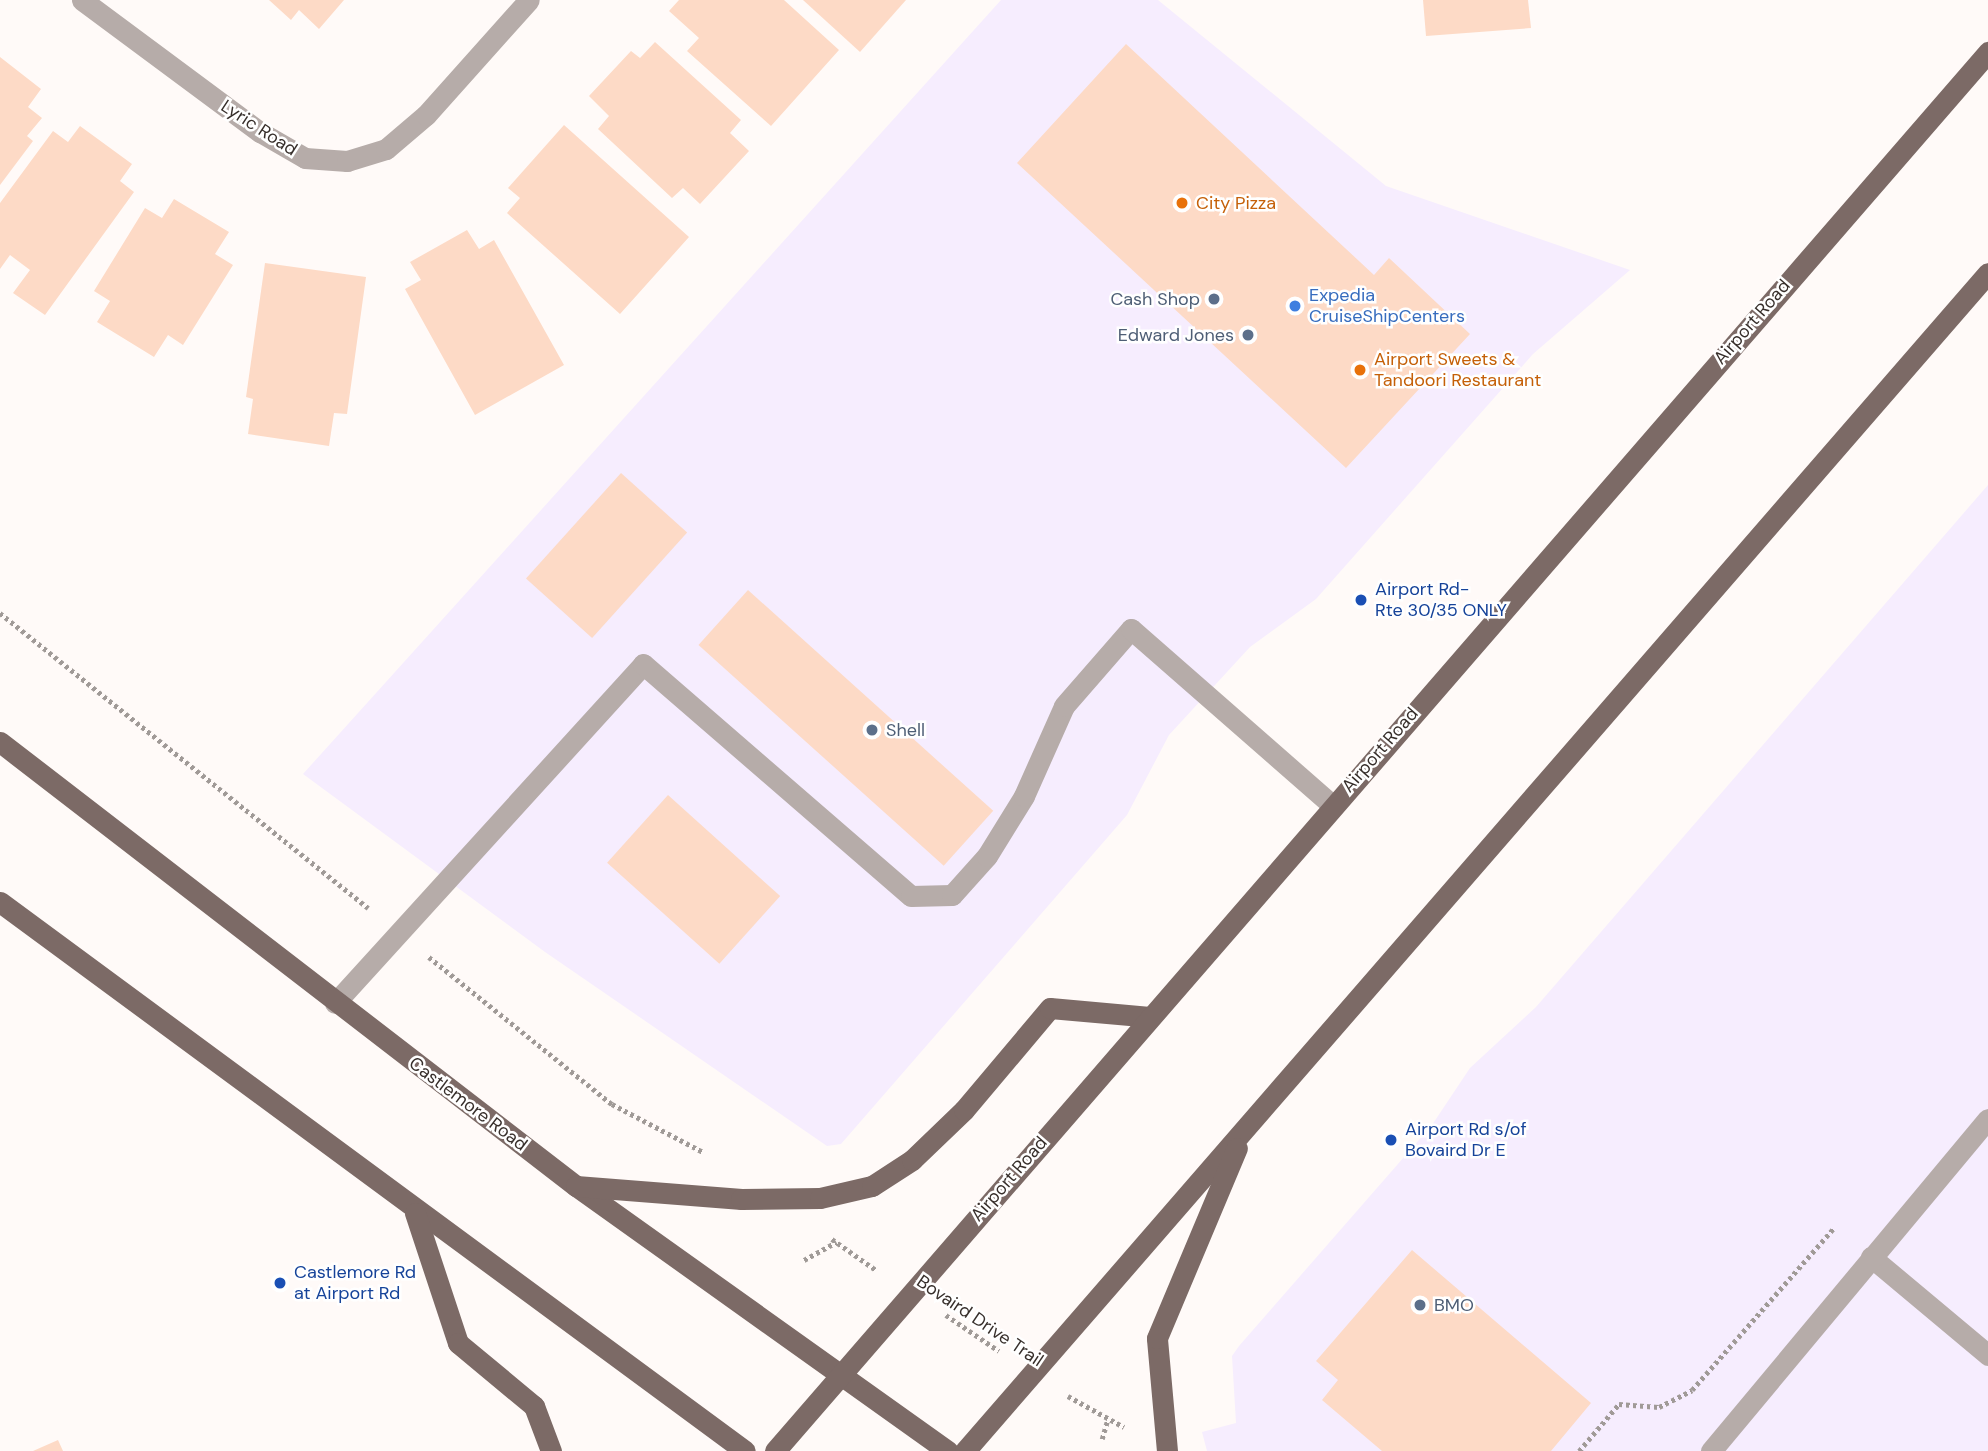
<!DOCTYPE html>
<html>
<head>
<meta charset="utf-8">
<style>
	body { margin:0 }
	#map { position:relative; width:1988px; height:1451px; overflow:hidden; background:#fffaf8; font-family:"DM Sans",sans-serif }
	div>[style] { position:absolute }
	.commercial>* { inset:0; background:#f6edfe }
	.building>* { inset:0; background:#fddac6; transform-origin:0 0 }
	.path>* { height:4.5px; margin-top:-2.25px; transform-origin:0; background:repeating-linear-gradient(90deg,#a09a97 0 3.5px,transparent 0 7px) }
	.minor>* { height:21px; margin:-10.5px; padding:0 10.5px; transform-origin:10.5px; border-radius:10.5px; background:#b6aca9 }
	.major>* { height:21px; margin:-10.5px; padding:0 10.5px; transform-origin:10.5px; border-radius:10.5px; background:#7c6a66 }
	.dots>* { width:19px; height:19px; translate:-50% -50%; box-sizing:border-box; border:4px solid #fff; border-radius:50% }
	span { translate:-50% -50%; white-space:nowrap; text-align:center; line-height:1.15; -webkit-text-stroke:5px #fff; paint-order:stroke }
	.street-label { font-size:18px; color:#372f2b }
	.food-label { font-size:18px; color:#c56008 }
	.left { translate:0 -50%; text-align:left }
	.shop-label { font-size:18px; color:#366cbe }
	.service-label { font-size:18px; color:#4e5e75 }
	.right { translate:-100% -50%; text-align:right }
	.transit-label { font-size:18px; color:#164399 }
</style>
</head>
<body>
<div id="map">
	<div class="commercial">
		<i style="clip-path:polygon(1001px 0,1158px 0,1386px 186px,1630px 270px,1533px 354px,1316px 599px,1250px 647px,1169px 735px,1127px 815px,841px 1144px,827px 1146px,545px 952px,303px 774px)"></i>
		<i style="clip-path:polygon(1988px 485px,1988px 1451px,1207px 1451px,1202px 1432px,1236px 1423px,1232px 1356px,1239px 1346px,1432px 1125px,1470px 1068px,1536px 1007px)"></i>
	</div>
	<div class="building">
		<i style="clip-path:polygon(269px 0,344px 0,319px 29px,299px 10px,291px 20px)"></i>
		<i style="clip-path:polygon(679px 0,784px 0,839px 50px,771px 126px,687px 51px,699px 38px,669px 11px)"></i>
		<i style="clip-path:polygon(803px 0,906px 0,860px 52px)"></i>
		<i style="clip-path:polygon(1423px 0,1528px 0,1531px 28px,1426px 36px)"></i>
		<i style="clip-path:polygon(655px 42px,741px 120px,730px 133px,749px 151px,700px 204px,683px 188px,672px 198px,598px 129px,609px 116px,589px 96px,631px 51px,640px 58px)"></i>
		<i style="clip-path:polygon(1126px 44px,1374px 275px,1389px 258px,1470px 334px,1346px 468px,1017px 163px)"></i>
		<i style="clip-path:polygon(0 57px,41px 89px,28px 107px,42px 118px,27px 136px,33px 141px,0 185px)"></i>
		<i style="clip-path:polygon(564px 125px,689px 237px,620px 314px,507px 213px,520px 198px,508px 188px)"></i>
		<i style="clip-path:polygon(80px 126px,132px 164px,120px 181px,134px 192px,45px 315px,13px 293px,30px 270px,10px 255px,0 269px,0 203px,53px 131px,68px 142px)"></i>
		<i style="clip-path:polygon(174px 199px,229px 232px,215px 254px,233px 265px,183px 345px,168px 335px,154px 357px,97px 322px,110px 301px,94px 291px,145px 208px,162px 218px)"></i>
		<i style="clip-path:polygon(467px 230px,479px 249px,494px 240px,564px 365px,475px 415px,405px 289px,421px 280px,410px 262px)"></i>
		<i style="clip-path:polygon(265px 263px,366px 277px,347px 414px,334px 413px,329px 446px,248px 434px,253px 399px,246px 397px)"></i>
		<i style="left:621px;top:473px;width:89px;height:142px;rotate:42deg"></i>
		<i style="left:748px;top:590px;width:330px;height:74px;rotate:42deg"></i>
		<i style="left:668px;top:795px;width:151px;height:91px;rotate:42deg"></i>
		<i style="clip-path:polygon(1412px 1250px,1591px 1403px,1551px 1451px,1382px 1451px,1322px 1400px,1338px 1380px,1316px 1361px)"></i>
		<i style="clip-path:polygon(58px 1440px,63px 1451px,33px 1451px)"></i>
	</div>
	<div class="path">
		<i style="left:0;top:613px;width:472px;rotate:38.7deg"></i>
		<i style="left:429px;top:957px;width:235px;rotate:38.8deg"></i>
		<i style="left:612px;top:1104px;width:103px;rotate:27.8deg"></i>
		<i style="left:832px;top:1239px;width:54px;rotate:35.2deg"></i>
		<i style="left:804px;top:1260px;width:37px;rotate:-29deg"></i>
		<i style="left:946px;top:1315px;width:64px;rotate:34.2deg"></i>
		<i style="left:1068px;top:1396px;width:64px;rotate:29deg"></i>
		<i style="left:1102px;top:1439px;width:18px;rotate:-74deg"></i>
		<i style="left:1579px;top:1451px;width:62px;rotate:-49.6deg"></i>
		<i style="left:1619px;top:1404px;width:40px;rotate:4.3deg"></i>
		<i style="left:1659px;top:1407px;width:37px;rotate:-27deg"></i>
		<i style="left:1692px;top:1390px;width:215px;rotate:-48.8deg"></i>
	</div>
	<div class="minor">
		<i style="left:82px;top:0;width:222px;rotate:36.6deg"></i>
		<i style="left:260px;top:132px;width:52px;rotate:30deg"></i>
		<i style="left:305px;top:158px;width:42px;rotate:4.1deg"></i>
		<i style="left:347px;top:161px;width:41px;rotate:-17.1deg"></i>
		<i style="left:386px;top:149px;width:52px;rotate:-40.4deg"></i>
		<i style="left:426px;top:115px;width:154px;rotate:-48.2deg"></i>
		<i style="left:335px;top:1003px;width:458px;rotate:-47.7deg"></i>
		<i style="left:643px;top:664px;width:354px;rotate:40.9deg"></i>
		<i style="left:911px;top:896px;width:41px;rotate:-1.4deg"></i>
		<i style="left:952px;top:895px;width:52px;rotate:-48.1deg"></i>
		<i style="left:987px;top:856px;width:70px;rotate:-58.3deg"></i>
		<i style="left:1024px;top:796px;width:98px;rotate:-66deg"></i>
		<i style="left:1064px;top:706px;width:102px;rotate:-49deg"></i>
		<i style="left:1131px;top:629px;width:267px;rotate:41.2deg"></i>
		<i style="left:1871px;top:1257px;width:153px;rotate:39.9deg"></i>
		<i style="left:1711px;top:1451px;width:432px;rotate:-50.2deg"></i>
	</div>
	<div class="major">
		<i style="left:0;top:742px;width:727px;rotate:37.63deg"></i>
		<i style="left:576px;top:1186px;width:457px;rotate:35.5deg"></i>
		<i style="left:0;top:902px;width:925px;rotate:36.39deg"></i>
		<i style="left:576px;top:1186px;width:166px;rotate:4.5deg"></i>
		<i style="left:741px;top:1199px;width:79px;rotate:-0.7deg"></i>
		<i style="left:820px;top:1198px;width:53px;rotate:-13deg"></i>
		<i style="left:872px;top:1186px;width:48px;rotate:-33deg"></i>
		<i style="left:912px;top:1160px;width:72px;rotate:-43.9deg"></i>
		<i style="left:964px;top:1110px;width:133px;rotate:-49.9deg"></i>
		<i style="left:1050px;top:1008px;width:100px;rotate:5.1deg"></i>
		<i style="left:415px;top:1213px;width:137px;rotate:71.7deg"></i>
		<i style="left:458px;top:1343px;width:99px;rotate:39.7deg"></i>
		<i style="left:534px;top:1406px;width:48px;rotate:69.3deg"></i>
		<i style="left:775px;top:1451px;width:1852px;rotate:-49.07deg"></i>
		<i style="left:965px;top:1451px;width:1560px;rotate:-49.03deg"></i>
		<i style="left:1167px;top:1451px;width:113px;rotate:-95.1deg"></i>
		<i style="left:1157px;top:1338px;width:206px;rotate:-67.2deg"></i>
	</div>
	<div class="dots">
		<i style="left:1182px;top:203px;background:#e8710a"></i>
		<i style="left:1214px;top:299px;background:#5c6f8a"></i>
		<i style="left:1295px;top:306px;background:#3f7fe0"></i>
		<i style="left:1248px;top:335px;background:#5c6f8a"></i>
		<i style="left:1360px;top:370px;background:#e8710a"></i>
		<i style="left:1361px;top:600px;background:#1a4fb4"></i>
		<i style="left:872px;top:730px;background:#5c6f8a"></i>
		<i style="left:1391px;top:1140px;background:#1a4fb4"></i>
		<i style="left:280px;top:1283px;background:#1a4fb4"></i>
		<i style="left:1420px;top:1305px;background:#5c6f8a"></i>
	</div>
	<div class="street-label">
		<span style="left:259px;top:128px;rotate:33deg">Lyric Road</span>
		<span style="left:1752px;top:322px;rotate:-49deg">Airport Road</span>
		<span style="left:1380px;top:750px;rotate:-49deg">Airport Road</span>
		<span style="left:468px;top:1104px;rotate:37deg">Castlemore Road</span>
		<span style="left:1009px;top:1179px;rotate:-49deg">Airport Road</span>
		<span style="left:980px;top:1321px;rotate:34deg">Bovaird Drive Trail</span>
	</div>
	<div class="food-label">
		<span class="left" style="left:1196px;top:203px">City Pizza</span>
		<span class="left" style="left:1374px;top:370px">Airport Sweets &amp;<br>Tandoori Restaurant</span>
	</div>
	<div class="shop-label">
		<span class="left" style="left:1309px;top:306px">Expedia<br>CruiseShipCenters</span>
	</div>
	<div class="service-label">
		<span class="right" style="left:1200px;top:299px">Cash Shop</span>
		<span class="right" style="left:1234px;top:335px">Edward Jones</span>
		<span class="left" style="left:886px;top:730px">Shell</span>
		<span class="left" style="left:1434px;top:1305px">BMO</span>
	</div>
	<div class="transit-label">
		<span class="left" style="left:1375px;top:600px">Airport Rd-<br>Rte 30/35 ONLY</span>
		<span class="left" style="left:1405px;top:1140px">Airport Rd s/of<br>Bovaird Dr E</span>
		<span class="left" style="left:294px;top:1283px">Castlemore Rd<br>at Airport Rd</span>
	</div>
</div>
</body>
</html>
